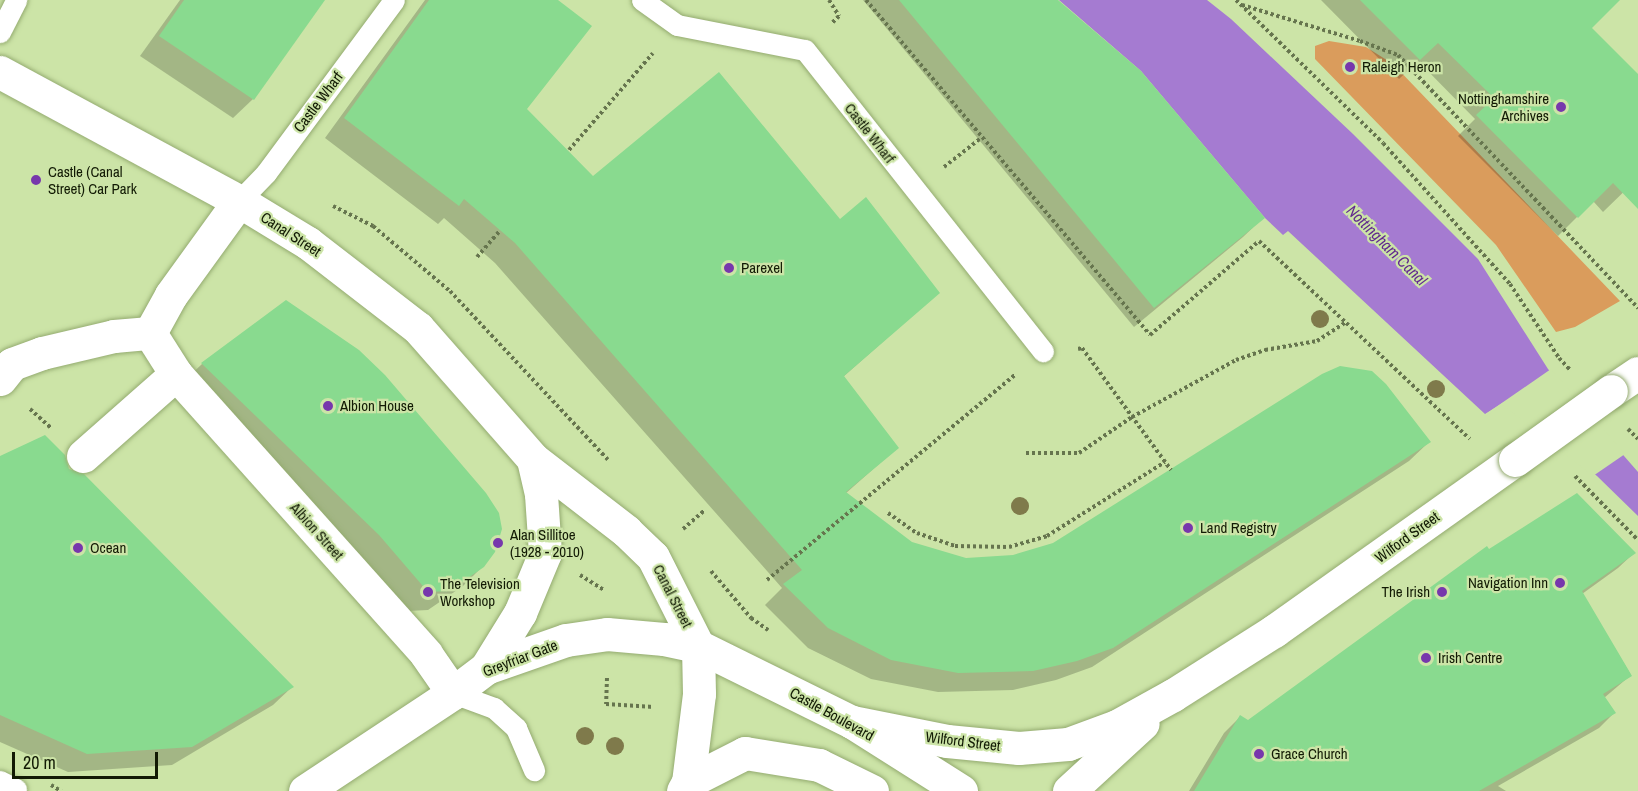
<!DOCTYPE html>
<html>
<head>
<meta charset="utf-8">
<style>
	body { margin:0 }
	#map { position:relative; width:1638px; height:791px; overflow:hidden; background:#cce4a7; font-family:"Archivo Narrow",sans-serif }
	div>[style] { position:absolute }
	.green>* { inset:0; background:#da9c5c }
	.water>* { inset:0; background:#a57bd1 }
	.pier>* { inset:0; background:#cce4a7 }
	.shadow>* { inset:0; background:#0003 }
	.building>* { inset:0; background:#89da8f }
	.path>* { height:4px; margin-top:-2px; transform-origin:0; background:repeating-linear-gradient(90deg,#66754e 0 3px,transparent 0 6px) }
	.roads { filter:drop-shadow(0 0 2px #94ab70) drop-shadow(0 0 2px #94ab70) }
	.service>* { height:21px; margin:-10.5px; padding:0 10.5px; transform-origin:10.5px; border-radius:10.5px; background:#fff }
	.minor>* { height:33px; margin:-16.5px; padding:0 16.5px; transform-origin:16.5px; border-radius:16.5px; background:#fff }
	.primary>* { height:33px; margin:-16.5px; padding:0 16.5px; transform-origin:16.5px; border-radius:16.5px; background:#fff }
	.bridges { filter:drop-shadow(0 0 2px #94ab70) drop-shadow(0 0 2px #94ab70) }
	.primary-bridge>* { height:33px; margin:-16.5px; padding:0 16.5px; transform-origin:16.5px; border-radius:16.5px; background:#fff }
	.trees>* { width:18px; height:18px; margin:-9px; border-radius:50%; background:#7f7a4b }
	.dots>* { width:16px; height:16px; translate:-50% -50%; box-sizing:border-box; border:3px solid #cce4a7; border-radius:50% }
	span { translate:-50% -50%; white-space:nowrap; text-align:center; line-height:1.15; -webkit-text-stroke:4.5px #cce4a7; paint-order:stroke }
	.poi-label { font-size:15px; color:#121a04 }
	.left { translate:0 -50%; text-align:left }
	.right { translate:-100% -50%; text-align:right }
	.street-label { font-size:15px; color:#121a04 }
	.water-label { font-size:16px; color:#61288e; font-style:italic }
	.scale { position:absolute; left:12px; top:752px; width:146px; height:27px; box-sizing:border-box; border:3px solid #121a04; border-top:0; padding-left:8px; font-size:18px; line-height:21px; white-space:nowrap; color:#121a04; -webkit-text-stroke:4px #cce4a7; paint-order:stroke }
</style>
</head>
<body>
<div id="map">
	<div class="green">
		<i style="clip-path:polygon(1329px 41px,1366px 47px,1393px 64px,1620px 301px,1575px 327px,1556px 332px,1496px 245px,1315px 59px,1315px 46px)"></i>
	</div>
	<div class="water">
		<i style="clip-path:polygon(1059px 0,1207px 0,1231px 19px,1353px 134px,1478px 259px,1548px 369px,1638px 472px,1638px 516px,1597px 476px,1504px 402px,1485px 414px,1288px 231px,1283px 235px,1265px 218px,1141px 71px)"></i>
	</div>
	<div class="pier">
		<i style="clip-path:polygon(1551px 369px,1625px 454px,1593px 476px,1503px 405px,1487px 416px,1483px 416px)"></i>
	</div>
	<div class="shadow">
		<i style="clip-path:polygon(180px 0,323px 0,253px 99px,233px 118px,140px 56px)"></i>
		<i style="clip-path:polygon(425px 0,555px 0,525px 109px,593px 178px,840px 221px,938px 293px,843px 377px,897px 448px,845px 494px,911px 543px,966px 560px,1013px 556px,1429px 442px,1409px 461px,1092px 667px,1056px 680px,1013px 690px,938px 692px,871px 679px,808px 648px,765px 605px,782px 588px,495px 263px,444px 218px,438px 224px,325px 138px)"></i>
		<i style="clip-path:polygon(863px 0,1056px 0,1263px 218px,1243px 237px,1134px 327px)"></i>
		<i style="clip-path:polygon(1321px 0,1611px 0,1590px 28px,1638px 76px,1638px 178px,1603px 212px,1593px 201px,1558px 236px,1458px 136px,1475px 119px,1418px 61px,1399px 79px)"></i>
		<i style="clip-path:polygon(286px 302px,483px 566px,463px 586px,428px 610px,408px 611px,359px 554px,182px 383px,202px 364px)"></i>
		<i style="clip-path:polygon(0 457px,68px 470px,292px 687px,273px 705px,172px 765px,68px 772px,0 742px)"></i>
		<i style="clip-path:polygon(1488px 551px,1634px 553px,1618px 568px,1582px 594px,1631px 675px,1604px 698px,1614px 713px,1599px 728px,1498px 786px,1506px 791px,1189px 791px,1224px 733px,1240px 717px,1248px 722px)"></i>
	</div>
	<div class="building">
		<i style="clip-path:polygon(184px 0,325px 0,254px 100px,159px 36px)"></i>
		<i style="clip-path:polygon(429px 0,558px 0,592px 26px,527px 109px,593px 176px,719px 72px,840px 219px,866px 197px,940px 293px,844px 376px,899px 448px,846px 492px,912px 542px,966px 558px,1013px 555px,1053px 543px,1322px 374px,1340px 366px,1372px 371px,1386px 384px,1431px 442px,1113px 648px,1077px 661px,1033px 671px,958px 673px,891px 660px,828px 628px,783px 584px,802px 570px,515px 243px,464px 199px,459px 206px,344px 118px)"></i>
		<i style="clip-path:polygon(899px 0,1058px 0,1141px 71px,1265px 218px,1154px 308px)"></i>
		<i style="clip-path:polygon(1360px 0,1620px 0,1592px 28px,1638px 74px,1638px 209px,1613px 183px,1578px 218px,1476px 115px,1494px 98px,1438px 43px,1420px 60px)"></i>
		<i style="clip-path:polygon(286px 300px,359px 350px,385px 375px,486px 493px,499px 513px,502px 529px,495px 552px,484px 567px,449px 591px,428px 592px,379px 535px,201px 363px)"></i>
		<i style="clip-path:polygon(45px 435px,65px 455px,69px 469px,84px 474px,294px 687px,192px 747px,87px 754px,0 715px,0 456px)"></i>
		<i style="clip-path:polygon(1577px 493px,1636px 553px,1582px 591px,1632px 676px,1603px 694px,1616px 713px,1479px 791px,1194px 791px,1240px 715px,1248px 720px,1487px 546px,1489px 549px)"></i>
	</div>
	<div class="path">
		<i style="left:829px;top:0;width:19px;rotate:58deg"></i>
		<i style="left:839px;top:16px;width:11px;rotate:135deg"></i>
		<i style="left:866px;top:0;width:439px;rotate:49.7deg"></i>
		<i style="left:1150px;top:335px;width:144px;rotate:-40.8deg"></i>
		<i style="left:1259px;top:241px;width:289px;rotate:43.2deg"></i>
		<i style="left:1236px;top:0;width:205px;rotate:44.2deg"></i>
		<i style="left:1383px;top:143px;width:190px;rotate:48deg"></i>
		<i style="left:1510px;top:284px;width:89px;rotate:56.5deg"></i>
		<i style="left:1559px;top:358px;width:16px;rotate:47deg"></i>
		<i style="left:1242px;top:5px;width:123px;rotate:17deg"></i>
		<i style="left:1360px;top:41px;width:40px;rotate:20.2deg"></i>
		<i style="left:1398px;top:55px;width:349px;rotate:46.5deg"></i>
		<i style="left:569px;top:150px;width:128px;rotate:-49.1deg"></i>
		<i style="left:944px;top:167px;width:47px;rotate:-38.1deg"></i>
		<i style="left:333px;top:206px;width:45px;rotate:26.6deg"></i>
		<i style="left:373px;top:226px;width:101px;rotate:40.2deg"></i>
		<i style="left:450px;top:291px;width:231px;rotate:46.9deg"></i>
		<i style="left:477px;top:257px;width:35px;rotate:-49deg"></i>
		<i style="left:1078px;top:349px;width:4px;rotate:-14deg"></i>
		<i style="left:1082px;top:348px;width:151px;rotate:53.9deg"></i>
		<i style="left:30px;top:409px;width:28px;rotate:42deg"></i>
		<i style="left:1628px;top:429px;width:14px;rotate:45deg"></i>
		<i style="left:1026px;top:453px;width:53px"></i>
		<i style="left:1079px;top:453px;width:64px;rotate:-34.2deg"></i>
		<i style="left:1132px;top:417px;width:119px;rotate:-28.7deg"></i>
		<i style="left:1236px;top:360px;width:31px;rotate:-19deg"></i>
		<i style="left:1265px;top:350px;width:53px;rotate:-9.8deg"></i>
		<i style="left:1317px;top:341px;width:35px;rotate:-33deg"></i>
		<i style="left:1575px;top:476px;width:90px;rotate:45.5deg"></i>
		<i style="left:888px;top:513px;width:35px;rotate:35deg"></i>
		<i style="left:917px;top:533px;width:40px;rotate:18.9deg"></i>
		<i style="left:955px;top:546px;width:54px;rotate:1.1deg"></i>
		<i style="left:1009px;top:547px;width:40px;rotate:-16deg"></i>
		<i style="left:1047px;top:536px;width:139px;rotate:-32.1deg"></i>
		<i style="left:683px;top:529px;width:29px;rotate:-41deg"></i>
		<i style="left:711px;top:571px;width:62px;rotate:49.6deg"></i>
		<i style="left:751px;top:618px;width:21px;rotate:35deg"></i>
		<i style="left:580px;top:575px;width:28px;rotate:32deg"></i>
		<i style="left:767px;top:580px;width:323px;rotate:-39.6deg"></i>
		<i style="left:607px;top:678px;width:26px;rotate:92deg"></i>
		<i style="left:606px;top:704px;width:48px;rotate:3.6deg"></i>
		<i style="left:51px;top:785px;width:12px;rotate:31deg"></i>
	</div>
	<div class="roads">
		<div class="service">
			<i style="left:642px;top:0;width:43px;rotate:35.5deg"></i>
			<i style="left:677px;top:25px;width:130px;rotate:11.1deg"></i>
			<i style="left:805px;top:50px;width:384px;rotate:51.7deg"></i>
			<i style="left:0;top:32px;width:36px;rotate:-63deg"></i>
			<i style="left:239px;top:201px;width:39px;rotate:-46deg"></i>
			<i style="left:266px;top:173px;width:215px;rotate:-53.5deg"></i>
			<i style="left:453px;top:693px;width:44px;rotate:20.1deg"></i>
			<i style="left:494px;top:708px;width:30px;rotate:42deg"></i>
			<i style="left:516px;top:728px;width:46px;rotate:66.8deg"></i>
			<i style="left:0;top:781px;width:18px;rotate:27deg"></i>
		</div>
		<div class="minor">
			<i style="left:0;top:72px;width:272px;rotate:28.4deg"></i>
			<i style="left:239px;top:201px;width:81px;rotate:31.3deg"></i>
			<i style="left:308px;top:243px;width:139px;rotate:37.7deg"></i>
			<i style="left:418px;top:328px;width:174px;rotate:48.7deg"></i>
			<i style="left:533px;top:459px;width:118px;rotate:37.7deg"></i>
			<i style="left:626px;top:531px;width:37px;rotate:44deg"></i>
			<i style="left:653px;top:557px;width:100px;rotate:63.2deg"></i>
			<i style="left:698px;top:646px;width:48px;rotate:88.8deg"></i>
			<i style="left:699px;top:694px;width:89px;rotate:97.1deg"></i>
			<i style="left:150px;top:333px;width:49px;rotate:57.6deg"></i>
			<i style="left:176px;top:374px;width:375px;rotate:48.2deg"></i>
			<i style="left:426px;top:654px;width:47px;rotate:55.3deg"></i>
			<i style="left:150px;top:333px;width:43px;rotate:-61.1deg"></i>
			<i style="left:171px;top:295px;width:116px;rotate:-54.1deg"></i>
			<i style="left:0;top:379px;width:19px;rotate:-51deg"></i>
			<i style="left:12px;top:364px;width:32px;rotate:-20deg"></i>
			<i style="left:42px;top:353px;width:74px;rotate:-13.3deg"></i>
			<i style="left:114px;top:336px;width:36px;rotate:-5deg"></i>
			<i style="left:83px;top:456px;width:124px;rotate:-41.4deg"></i>
			<i style="left:486px;top:668px;width:65px;rotate:-58.3deg"></i>
			<i style="left:520px;top:613px;width:65px;rotate:-67.4deg"></i>
			<i style="left:545px;top:553px;width:59px;rotate:-93.9deg"></i>
			<i style="left:541px;top:494px;width:36px;rotate:-103deg"></i>
		</div>
		<div class="primary">
			<i style="left:1611px;top:391px;width:32px;rotate:-34deg"></i>
			<i style="left:852px;top:722px;width:97px;rotate:11.3deg"></i>
			<i style="left:947px;top:741px;width:72px;rotate:5.6deg"></i>
			<i style="left:1019px;top:748px;width:49px;rotate:-4.7deg"></i>
			<i style="left:1068px;top:744px;width:52px;rotate:-20.2deg"></i>
			<i style="left:1117px;top:726px;width:64px;rotate:-29deg"></i>
			<i style="left:1173px;top:695px;width:120px;rotate:-32.4deg"></i>
			<i style="left:1274px;top:631px;width:296px;rotate:-35.4deg"></i>
			<i style="left:305px;top:791px;width:178px;rotate:-33.5deg"></i>
			<i style="left:453px;top:693px;width:41px;rotate:-37.1deg"></i>
			<i style="left:486px;top:668px;width:85px;rotate:-19.3deg"></i>
			<i style="left:566px;top:640px;width:41px;rotate:-8.3deg"></i>
			<i style="left:607px;top:634px;width:57px;rotate:5deg"></i>
			<i style="left:664px;top:639px;width:35px;rotate:12deg"></i>
			<i style="left:698px;top:646px;width:172px;rotate:26.3deg"></i>
			<i style="left:852px;top:722px;width:129px;rotate:32.3deg"></i>
			<i style="left:683px;top:791px;width:10px;rotate:-61deg"></i>
			<i style="left:688px;top:782px;width:64px;rotate:-27deg"></i>
			<i style="left:745px;top:753px;width:75px;rotate:9.2deg"></i>
			<i style="left:819px;top:765px;width:59px;rotate:26.1deg"></i>
			<i style="left:1069px;top:791px;width:100px;rotate:-42.6deg"></i>
		</div>
	</div>
	<div class="bridges">
		<div class="primary-bridge">
			<i style="left:1515px;top:460px;width:118px;rotate:-35.7deg"></i>
		</div>
	</div>
	<div class="trees">
		<i style="left:1320px;top:319px"></i>
		<i style="left:1436px;top:389px"></i>
		<i style="left:1020px;top:506px"></i>
		<i style="left:585px;top:736px"></i>
		<i style="left:615px;top:746px"></i>
	</div>
	<div class="dots">
		<i style="left:1350px;top:67px;background:#7737ac"></i>
		<i style="left:1561px;top:107px;background:#7737ac"></i>
		<i style="left:36px;top:180px;background:#7737ac"></i>
		<i style="left:729px;top:268px;background:#7737ac"></i>
		<i style="left:328px;top:406px;background:#7737ac"></i>
		<i style="left:1188px;top:528px;background:#7737ac"></i>
		<i style="left:498px;top:543px;background:#7737ac"></i>
		<i style="left:78px;top:548px;background:#7737ac"></i>
		<i style="left:1560px;top:583px;background:#7737ac"></i>
		<i style="left:428px;top:592px;background:#7737ac"></i>
		<i style="left:1442px;top:592px;background:#7737ac"></i>
		<i style="left:1426px;top:658px;background:#7737ac"></i>
		<i style="left:1259px;top:754px;background:#7737ac"></i>
	</div>
	<div class="poi-label">
		<span class="left" style="left:1362px;top:67px">Raleigh Heron</span>
		<span class="right" style="left:1549px;top:107px">Nottinghamshire<br>Archives</span>
		<span class="left" style="left:48px;top:180px">Castle (Canal<br>Street) Car Park</span>
		<span class="left" style="left:741px;top:268px">Parexel</span>
		<span class="left" style="left:340px;top:406px">Albion House</span>
		<span class="left" style="left:1200px;top:528px">Land Registry</span>
		<span class="left" style="left:510px;top:543px">Alan Sillitoe<br>(1928 - 2010)</span>
		<span class="left" style="left:90px;top:548px">Ocean</span>
		<span class="left" style="left:440px;top:592px">The Television<br>Workshop</span>
		<span class="right" style="left:1548px;top:583px">Navigation Inn</span>
		<span class="right" style="left:1430px;top:592px">The Irish</span>
		<span class="left" style="left:1438px;top:658px">Irish Centre</span>
		<span class="left" style="left:1271px;top:754px">Grace Church</span>
	</div>
	<div class="street-label">
		<span style="left:318px;top:102px;rotate:-53deg">Castle Wharf</span>
		<span style="left:870px;top:133px;rotate:52deg">Castle Wharf</span>
		<span style="left:291px;top:234px;rotate:33deg">Canal Street</span>
		<span style="left:317px;top:531px;rotate:48deg">Albion Street</span>
		<span style="left:1407px;top:537px;rotate:-36deg">Wilford Street</span>
		<span style="left:673px;top:596px;rotate:63deg">Canal Street</span>
		<span style="left:520px;top:658px;rotate:-21deg">Greyfriar Gate</span>
		<span style="left:832px;top:714px;rotate:29deg">Castle Boulevard</span>
		<span style="left:963px;top:741px;rotate:7deg">Wilford Street</span>
	</div>
	<div class="water-label">
		<span style="left:1387px;top:245px;rotate:45deg">Nottingham Canal</span>
	</div>
	<div class="scale">20 m</div>
</div>
</body>
</html>
